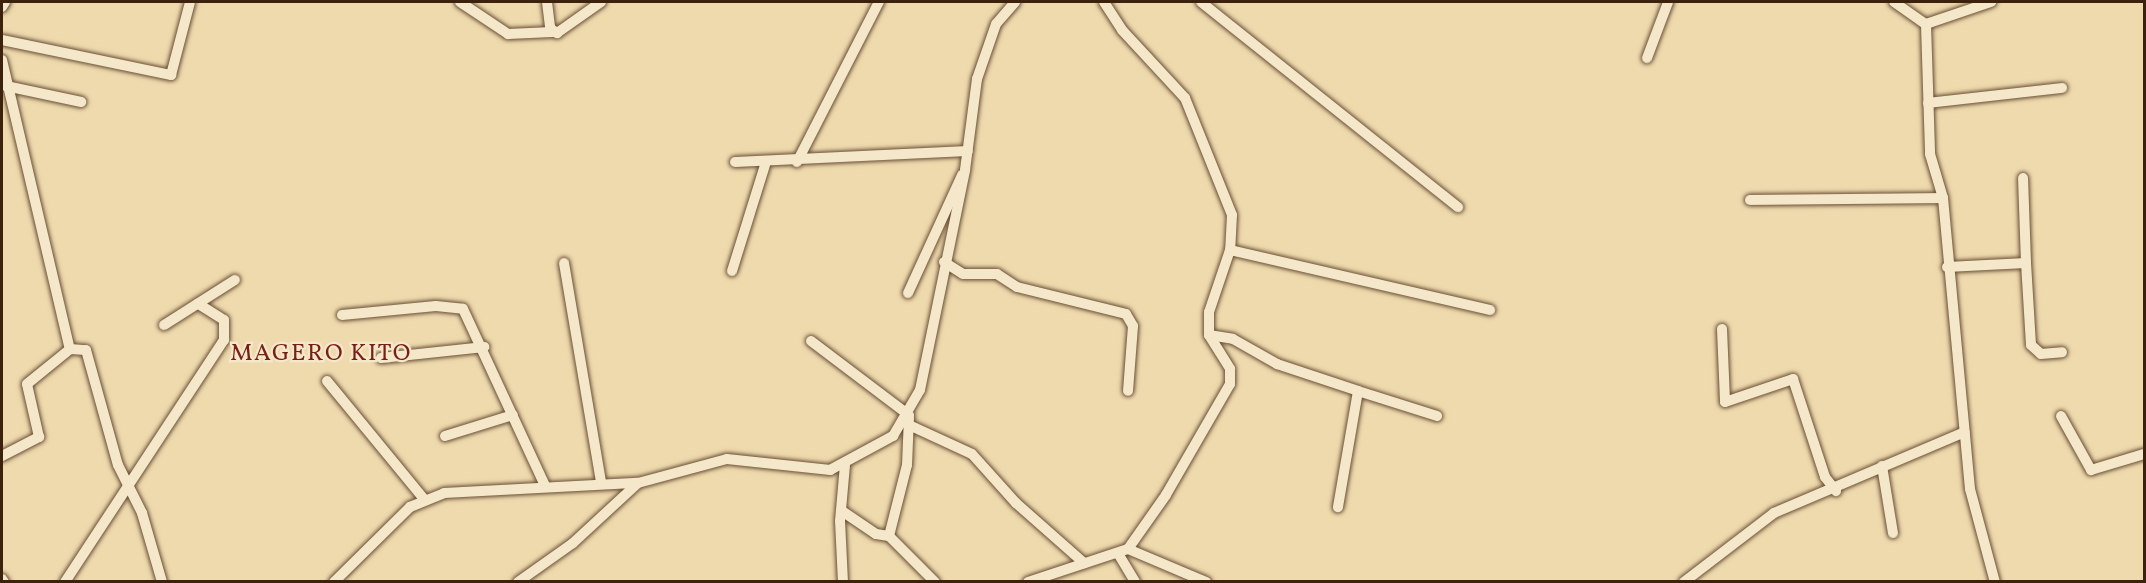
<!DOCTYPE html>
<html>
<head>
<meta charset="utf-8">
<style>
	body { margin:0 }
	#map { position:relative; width:2146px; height:583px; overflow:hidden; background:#efdaae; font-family:Vollkorn,serif }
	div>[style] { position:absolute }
	.roads { filter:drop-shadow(0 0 2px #694f35) drop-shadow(0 0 2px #694f35) }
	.minor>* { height:10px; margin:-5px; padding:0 5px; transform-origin:5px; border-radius:5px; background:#f5e7ca }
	span { translate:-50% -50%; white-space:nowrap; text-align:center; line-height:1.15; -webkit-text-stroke:4.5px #f5e7ca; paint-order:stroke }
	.quarter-label { font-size:24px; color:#7a1f14; letter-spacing:1.5px }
	.frame { position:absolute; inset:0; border:3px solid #3c210d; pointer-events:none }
</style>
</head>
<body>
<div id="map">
	<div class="roads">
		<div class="minor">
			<i style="left:460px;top:2px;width:58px;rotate:33.7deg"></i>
			<i style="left:508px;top:34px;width:44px;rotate:-2.6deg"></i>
			<i style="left:547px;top:2px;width:26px;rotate:83deg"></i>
			<i style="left:550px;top:28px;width:9px;rotate:36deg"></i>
			<i style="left:557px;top:33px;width:54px;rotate:-35.2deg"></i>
			<i style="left:1104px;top:2px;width:33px;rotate:57deg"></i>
			<i style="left:1122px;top:30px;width:93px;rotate:47.2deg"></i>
			<i style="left:1185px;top:98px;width:126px;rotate:68.1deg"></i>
			<i style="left:1232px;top:215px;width:35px;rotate:93deg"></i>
			<i style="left:1230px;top:250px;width:65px;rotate:108.7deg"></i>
			<i style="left:1209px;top:312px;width:23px;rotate:90deg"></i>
			<i style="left:1209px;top:335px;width:40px;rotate:58deg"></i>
			<i style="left:1230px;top:369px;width:15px;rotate:90deg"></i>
			<i style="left:1230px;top:384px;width:128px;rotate:120deg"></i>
			<i style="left:1166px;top:495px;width:66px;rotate:125.1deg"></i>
			<i style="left:1128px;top:549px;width:85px;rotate:22.9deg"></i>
			<i style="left:1201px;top:2px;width:329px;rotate:38.6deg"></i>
			<i style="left:1894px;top:2px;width:39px;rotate:35deg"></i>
			<i style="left:1926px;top:24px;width:130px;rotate:88.2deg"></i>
			<i style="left:1930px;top:154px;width:46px;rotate:73.5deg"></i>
			<i style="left:1943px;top:198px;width:292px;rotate:84.7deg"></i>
			<i style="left:1970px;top:489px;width:96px;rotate:75deg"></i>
			<i style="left:2px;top:7px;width:6px;rotate:-59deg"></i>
			<i style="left:1926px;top:24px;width:69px;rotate:-18.7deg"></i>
			<i style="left:2px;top:40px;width:173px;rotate:11.7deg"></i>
			<i style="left:171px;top:75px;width:75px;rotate:-75.4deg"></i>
			<i style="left:1647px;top:58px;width:60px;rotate:-69.4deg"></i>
			<i style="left:2px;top:60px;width:297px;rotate:76.8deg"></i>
			<i style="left:6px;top:86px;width:77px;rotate:12deg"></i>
			<i style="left:1928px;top:103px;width:135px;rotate:-6.4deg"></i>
			<i style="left:735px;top:162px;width:233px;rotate:-2.7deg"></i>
			<i style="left:797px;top:162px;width:180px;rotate:-62.9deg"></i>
			<i style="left:1750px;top:200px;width:193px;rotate:-0.6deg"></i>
			<i style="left:1230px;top:250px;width:267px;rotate:13deg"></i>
			<i style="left:944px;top:262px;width:22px;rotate:32deg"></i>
			<i style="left:963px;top:274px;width:34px"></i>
			<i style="left:997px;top:274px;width:24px;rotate:33deg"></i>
			<i style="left:1017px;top:287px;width:112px;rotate:13.9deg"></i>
			<i style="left:1126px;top:314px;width:14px;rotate:60deg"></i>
			<i style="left:1133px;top:326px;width:65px;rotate:94.4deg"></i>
			<i style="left:564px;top:263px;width:222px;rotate:80.4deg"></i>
			<i style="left:2026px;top:263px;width:82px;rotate:86.5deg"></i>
			<i style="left:2031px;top:345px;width:13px;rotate:42deg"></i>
			<i style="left:2041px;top:354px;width:21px;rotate:-5deg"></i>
			<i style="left:1947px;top:267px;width:79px;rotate:-2.9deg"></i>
			<i style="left:2026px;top:263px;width:85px;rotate:-92deg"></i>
			<i style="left:732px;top:271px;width:114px;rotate:-72.7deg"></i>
			<i style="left:908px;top:293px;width:130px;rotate:-65.4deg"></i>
			<i style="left:342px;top:315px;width:94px;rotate:-5.5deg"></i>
			<i style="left:436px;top:306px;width:27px;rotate:6deg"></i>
			<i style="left:463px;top:309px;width:195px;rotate:65.1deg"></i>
			<i style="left:164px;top:325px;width:84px;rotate:-32.4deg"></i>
			<i style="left:1722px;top:329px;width:73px;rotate:87.6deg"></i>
			<i style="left:1725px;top:402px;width:72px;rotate:-18.7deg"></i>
			<i style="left:1793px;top:379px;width:103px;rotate:71.9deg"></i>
			<i style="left:1825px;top:477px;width:18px;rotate:52deg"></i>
			<i style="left:1209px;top:335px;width:24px;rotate:9deg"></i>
			<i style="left:1233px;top:339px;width:51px;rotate:29.6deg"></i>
			<i style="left:1277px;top:364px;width:85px;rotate:18.4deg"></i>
			<i style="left:1358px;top:391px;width:118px;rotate:99.8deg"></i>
			<i style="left:811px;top:341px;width:123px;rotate:37.1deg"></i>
			<i style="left:381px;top:358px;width:104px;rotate:-6.1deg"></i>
			<i style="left:327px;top:381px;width:151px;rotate:50.6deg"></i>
			<i style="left:1358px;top:391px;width:83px;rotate:17.6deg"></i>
			<i style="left:2061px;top:416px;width:62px;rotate:60.9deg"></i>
			<i style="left:2091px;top:470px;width:55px;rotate:-16.8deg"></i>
			<i style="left:909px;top:425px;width:69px;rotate:24.7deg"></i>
			<i style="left:972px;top:454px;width:66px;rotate:48.1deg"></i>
			<i style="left:1016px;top:503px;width:91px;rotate:41.4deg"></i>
			<i style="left:445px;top:436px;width:71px;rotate:-17.2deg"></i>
			<i style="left:2px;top:456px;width:42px;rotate:-27.2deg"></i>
			<i style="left:39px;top:437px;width:54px;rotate:-102.8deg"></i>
			<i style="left:27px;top:384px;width:55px;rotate:-39.1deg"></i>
			<i style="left:70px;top:349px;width:16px;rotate:4deg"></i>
			<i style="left:86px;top:350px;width:119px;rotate:74.5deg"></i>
			<i style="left:118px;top:465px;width:54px;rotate:63.4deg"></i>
			<i style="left:142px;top:513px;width:72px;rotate:73.8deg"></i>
			<i style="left:1882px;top:466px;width:68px;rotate:80.7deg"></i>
			<i style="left:842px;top:511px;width:41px;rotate:34.1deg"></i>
			<i style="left:876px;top:534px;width:13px;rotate:9deg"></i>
			<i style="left:889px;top:536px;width:65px;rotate:45deg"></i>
			<i style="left:889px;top:536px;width:73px;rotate:-75.8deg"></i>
			<i style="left:907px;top:465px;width:47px;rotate:-87.6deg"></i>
			<i style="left:1119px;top:555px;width:31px;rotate:59deg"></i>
			<i style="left:2px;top:579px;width:4px;rotate:56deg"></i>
			<i style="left:65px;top:582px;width:290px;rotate:-56.7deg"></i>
			<i style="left:224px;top:340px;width:20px;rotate:-90deg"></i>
			<i style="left:224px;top:320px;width:31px;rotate:-148deg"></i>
			<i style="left:334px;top:582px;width:107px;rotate:-44.6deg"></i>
			<i style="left:410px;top:507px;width:37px;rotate:-22deg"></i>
			<i style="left:444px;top:493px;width:194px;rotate:-3deg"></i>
			<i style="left:638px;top:483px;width:92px;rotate:-15.1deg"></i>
			<i style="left:727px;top:459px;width:104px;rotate:6.1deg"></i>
			<i style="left:830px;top:470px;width:72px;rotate:-28.4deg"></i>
			<i style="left:893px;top:436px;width:53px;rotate:-59.6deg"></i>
			<i style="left:920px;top:390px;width:225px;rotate:-78.4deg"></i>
			<i style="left:965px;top:170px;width:92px;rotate:-82.5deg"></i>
			<i style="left:977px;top:79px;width:58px;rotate:-70.9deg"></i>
			<i style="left:996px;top:24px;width:29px;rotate:-49deg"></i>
			<i style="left:518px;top:582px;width:67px;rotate:-35.3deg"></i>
			<i style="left:573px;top:543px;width:88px;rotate:-42.7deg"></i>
			<i style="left:843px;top:582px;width:61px;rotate:-92.8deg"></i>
			<i style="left:840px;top:521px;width:56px;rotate:-84.9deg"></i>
			<i style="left:1028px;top:582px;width:105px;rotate:-18.3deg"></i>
			<i style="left:1684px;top:582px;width:113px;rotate:-37.5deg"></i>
			<i style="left:1774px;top:513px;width:207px;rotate:-23deg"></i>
		</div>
	</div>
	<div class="quarter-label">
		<span style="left:321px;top:355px">MAGERO KITO</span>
	</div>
	<div class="frame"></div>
</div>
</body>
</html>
